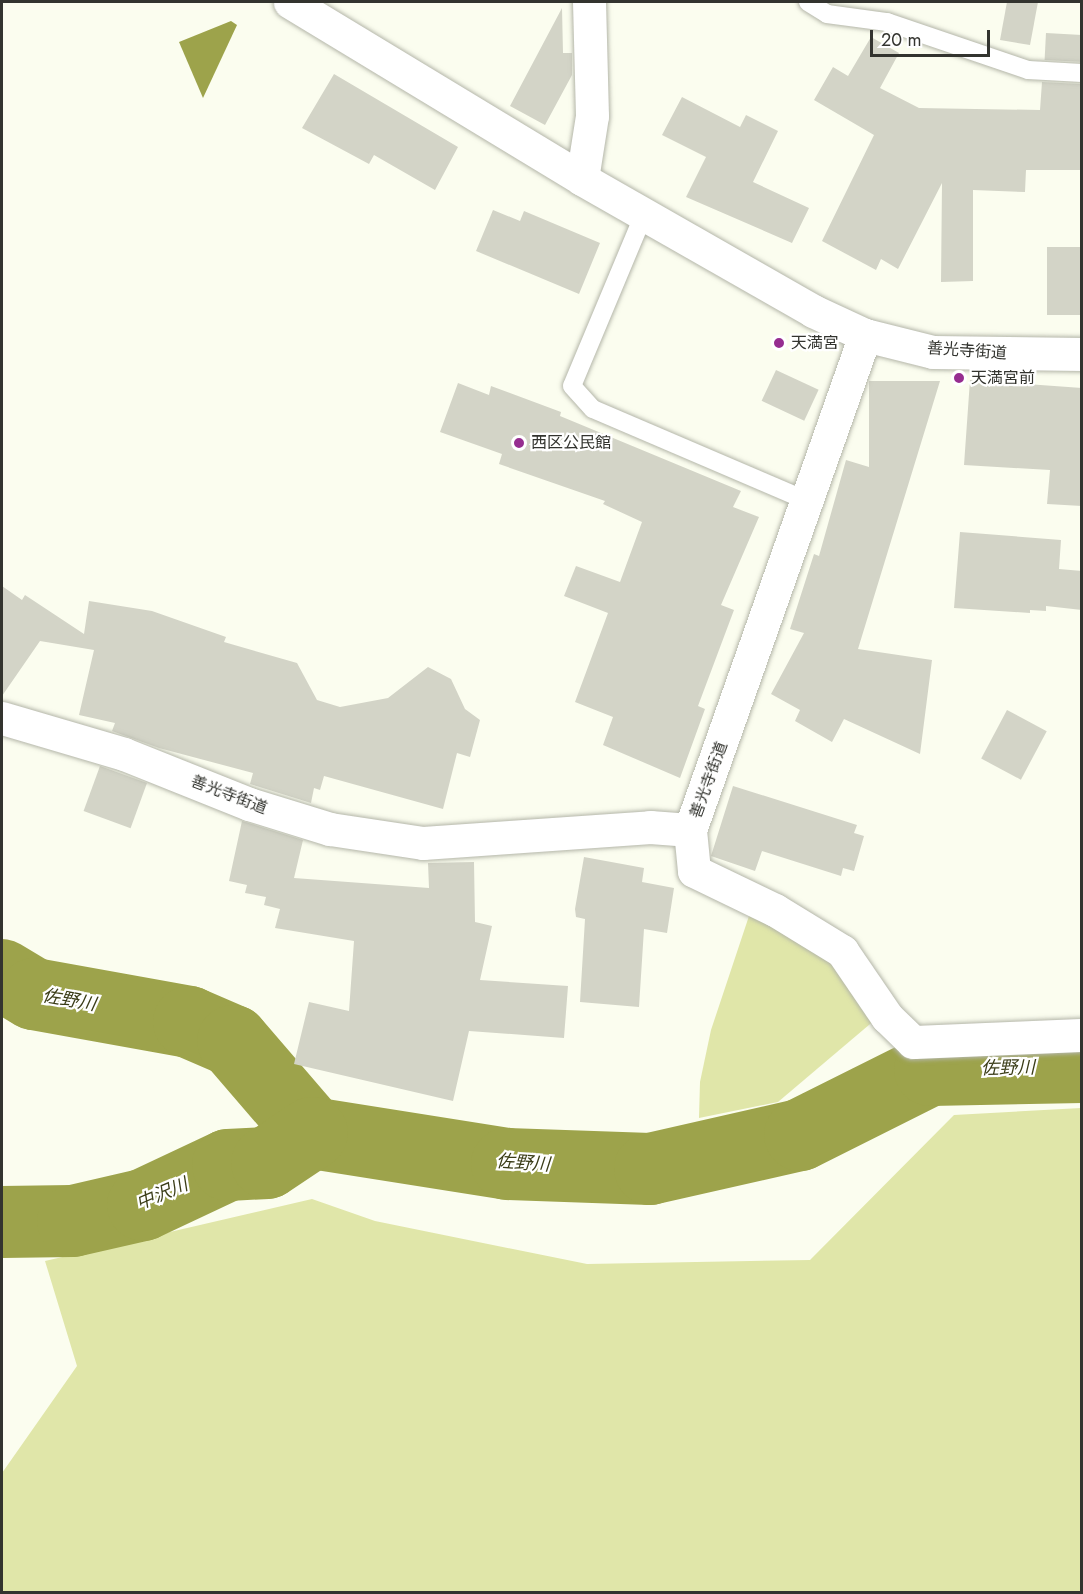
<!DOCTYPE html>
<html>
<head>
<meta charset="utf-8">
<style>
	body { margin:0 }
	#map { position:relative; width:1083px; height:1594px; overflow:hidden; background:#fbfdef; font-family:Jost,"Noto Sans JP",sans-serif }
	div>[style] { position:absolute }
	.green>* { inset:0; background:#e0e6a9 }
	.water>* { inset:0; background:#9da34b }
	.river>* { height:72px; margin:-36px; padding:0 36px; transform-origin:36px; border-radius:36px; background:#9da34b }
	.building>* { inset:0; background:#d3d4c7; transform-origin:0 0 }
	.roads { filter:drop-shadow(0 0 2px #b4b6a9) drop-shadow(0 0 2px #b4b6a9) }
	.service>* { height:18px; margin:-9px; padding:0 9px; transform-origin:9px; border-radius:9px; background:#fff }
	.minor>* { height:33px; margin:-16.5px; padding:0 16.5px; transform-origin:16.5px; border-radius:16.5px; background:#fff }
	.tertiary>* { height:33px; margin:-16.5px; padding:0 16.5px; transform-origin:16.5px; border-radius:16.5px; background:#fff }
	.dots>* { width:16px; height:16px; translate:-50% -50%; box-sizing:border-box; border:3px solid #fff; border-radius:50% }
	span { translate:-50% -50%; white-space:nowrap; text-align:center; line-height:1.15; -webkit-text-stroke:4.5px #fff; paint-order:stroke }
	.poi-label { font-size:16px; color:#33342f }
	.left { translate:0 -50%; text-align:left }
	.street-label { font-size:16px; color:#33342f }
	.water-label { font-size:18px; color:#3b3d18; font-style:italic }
	.frame { position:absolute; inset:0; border:3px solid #33342f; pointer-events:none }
	.scale { position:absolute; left:870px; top:30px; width:120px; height:27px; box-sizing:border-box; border:3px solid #33342f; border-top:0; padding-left:8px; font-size:18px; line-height:21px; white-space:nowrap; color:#33342f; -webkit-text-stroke:4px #fff; paint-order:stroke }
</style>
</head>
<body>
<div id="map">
	<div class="green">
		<i style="clip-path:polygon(751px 910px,835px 960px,876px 1019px,778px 1102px,699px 1118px,700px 1082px,711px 1030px)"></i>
		<i style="clip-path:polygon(1081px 1108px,1081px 1592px,2px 1592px,2px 1473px,77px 1366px,45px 1261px,312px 1199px,375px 1221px,587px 1264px,810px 1260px,954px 1115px)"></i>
	</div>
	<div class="water">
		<i style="clip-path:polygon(231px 21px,237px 25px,203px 98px,179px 42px)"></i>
	</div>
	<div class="river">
		<i style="left:2px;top:975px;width:37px;rotate:31deg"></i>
		<i style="left:34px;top:994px;width:158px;rotate:10.2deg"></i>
		<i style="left:189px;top:1022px;width:48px;rotate:23.4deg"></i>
		<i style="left:233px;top:1041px;width:121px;rotate:49.3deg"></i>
		<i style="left:312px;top:1133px;width:197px;rotate:9deg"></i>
		<i style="left:507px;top:1164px;width:143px;rotate:2deg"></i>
		<i style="left:650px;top:1169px;width:154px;rotate:-12.8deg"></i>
		<i style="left:800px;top:1135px;width:145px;rotate:-26.6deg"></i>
		<i style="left:930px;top:1070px;width:152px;rotate:-1.1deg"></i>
		<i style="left:2px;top:1222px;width:71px;rotate:-0.8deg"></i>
		<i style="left:73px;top:1221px;width:72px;rotate:-12.9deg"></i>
		<i style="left:143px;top:1205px;width:94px;rotate:-25.2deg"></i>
		<i style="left:228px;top:1165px;width:39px;rotate:-3deg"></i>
		<i style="left:267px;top:1163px;width:54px;rotate:-33.7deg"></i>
	</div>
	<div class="building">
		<i style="clip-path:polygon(1007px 2px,1038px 2px,1030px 45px,1000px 40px)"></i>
		<i style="clip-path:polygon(562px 8px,563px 53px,572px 53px,572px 75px,545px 125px,510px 106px)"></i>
		<i style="left:1046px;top:33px;width:36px;height:27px;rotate:3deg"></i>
		<i style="clip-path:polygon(871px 37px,899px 53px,880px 88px,919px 108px,1040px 110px,1042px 82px,1080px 84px,1082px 170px,1026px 170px,1025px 192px,973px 190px,973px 281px,941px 282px,942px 183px,898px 269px,881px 259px,876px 270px,822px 241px,874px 135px,814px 100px,833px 67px,848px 76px)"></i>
		<i style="clip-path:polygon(334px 74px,458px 147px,435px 190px,374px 155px,369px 164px,302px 128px)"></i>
		<i style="clip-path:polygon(682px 97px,740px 127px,746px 115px,778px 131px,753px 182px,809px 208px,792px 243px,686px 197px,706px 157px,662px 135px)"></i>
		<i style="clip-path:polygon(493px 210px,520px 221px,524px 211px,600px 243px,579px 294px,476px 251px)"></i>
		<i style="left:1047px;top:247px;width:35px;height:68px"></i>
		<i style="left:776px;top:370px;width:47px;height:34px;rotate:25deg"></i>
		<i style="clip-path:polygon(970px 380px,1082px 388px,1082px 506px,1047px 504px,1050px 470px,964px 465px)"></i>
		<i style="clip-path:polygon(869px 381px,940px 381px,858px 649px,932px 660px,920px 754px,844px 719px,832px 742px,795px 721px,800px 710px,771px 694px,804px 633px,790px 629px,814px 554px,819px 556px,846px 460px,869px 467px)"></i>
		<i style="clip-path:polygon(458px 383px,489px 395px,491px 386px,561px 412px,560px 416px,741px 491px,733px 507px,759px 517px,721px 605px,734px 610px,698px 706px,705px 709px,680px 778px,603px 745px,613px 717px,575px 702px,608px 613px,564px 596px,576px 566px,620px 582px,642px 522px,603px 504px,605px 501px,499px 464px,502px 454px,440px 432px)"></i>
		<i style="clip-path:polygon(960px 532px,1061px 540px,1059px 569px,1082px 571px,1082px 610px,1046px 606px,1046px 611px,1030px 610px,1030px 613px,954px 608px)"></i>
		<i style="clip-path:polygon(2px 586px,22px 600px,25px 595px,84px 634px,89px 601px,152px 611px,226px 637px,224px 642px,297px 663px,317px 700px,340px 707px,388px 698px,428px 667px,451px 679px,465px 709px,480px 720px,470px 757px,457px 753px,443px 809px,324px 776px,320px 790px,314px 788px,311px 803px,250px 784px,253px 773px,159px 748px,112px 731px,115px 723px,79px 715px,94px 650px,40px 641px,2px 696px)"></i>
		<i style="left:1007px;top:710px;width:45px;height:55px;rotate:28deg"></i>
		<i style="left:100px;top:766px;width:50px;height:48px;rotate:20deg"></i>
		<i style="clip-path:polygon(733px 786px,857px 825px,854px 833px,864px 836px,854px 871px,843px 868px,841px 876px,762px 851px,755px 871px,711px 856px)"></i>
		<i style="clip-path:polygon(242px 821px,303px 840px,294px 878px,429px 888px,428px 863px,474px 862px,475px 922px,492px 926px,480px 980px,568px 986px,564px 1038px,469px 1031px,453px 1101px,294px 1064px,309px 1002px,349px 1011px,354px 941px,275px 928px,280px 909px,264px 905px,266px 897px,245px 893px,247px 885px,229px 881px)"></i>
		<i style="clip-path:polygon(584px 857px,644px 868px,642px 882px,674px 888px,667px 933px,644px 929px,639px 1007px,580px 1002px,585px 919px,576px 917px,575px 909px)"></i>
	</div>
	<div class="roads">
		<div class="service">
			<i style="left:808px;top:2px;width:22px;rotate:32deg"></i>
			<i style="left:827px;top:14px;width:61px;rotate:7.6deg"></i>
			<i style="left:887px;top:22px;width:149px;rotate:18.8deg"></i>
			<i style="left:1028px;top:70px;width:54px;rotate:3.2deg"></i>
			<i style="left:644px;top:214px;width:186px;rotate:112.7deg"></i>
			<i style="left:572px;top:386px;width:31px;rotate:48deg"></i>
			<i style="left:593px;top:409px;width:231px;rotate:23.2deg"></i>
		</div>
		<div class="minor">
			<i style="left:582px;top:179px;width:64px;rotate:-81deg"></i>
			<i style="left:592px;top:116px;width:114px;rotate:-91.5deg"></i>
			<i style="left:690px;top:830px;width:41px;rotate:84.4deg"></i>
			<i style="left:694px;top:871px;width:90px;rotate:25.7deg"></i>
			<i style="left:775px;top:910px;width:79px;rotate:31.5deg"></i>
			<i style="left:842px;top:951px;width:80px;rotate:55.7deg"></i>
			<i style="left:887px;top:1017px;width:36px;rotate:44deg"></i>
			<i style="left:913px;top:1042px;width:169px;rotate:-2.4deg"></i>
		</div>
		<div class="tertiary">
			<i style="left:290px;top:2px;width:341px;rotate:31.2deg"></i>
			<i style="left:582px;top:179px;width:266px;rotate:29.7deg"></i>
			<i style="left:813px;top:311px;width:57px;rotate:24.8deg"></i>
			<i style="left:865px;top:335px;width:70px;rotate:14deg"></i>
			<i style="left:933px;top:352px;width:149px;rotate:0.8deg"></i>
			<i style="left:2px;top:718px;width:127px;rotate:16.4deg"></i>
			<i style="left:124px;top:754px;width:135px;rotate:21.8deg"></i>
			<i style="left:249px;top:804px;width:85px;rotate:17.2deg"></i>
			<i style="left:330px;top:829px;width:94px;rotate:8.6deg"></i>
			<i style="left:423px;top:843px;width:228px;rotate:-4deg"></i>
			<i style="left:650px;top:827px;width:40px;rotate:4.3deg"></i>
			<i style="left:690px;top:830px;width:525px;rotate:-70.53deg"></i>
		</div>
	</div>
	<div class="dots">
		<i style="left:779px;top:343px;background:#962d90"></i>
		<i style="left:959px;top:378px;background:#962d90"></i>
		<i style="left:519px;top:443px;background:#962d90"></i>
	</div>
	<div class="poi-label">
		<span class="left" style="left:791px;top:343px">天満宮</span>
		<span class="left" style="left:971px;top:378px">天満宮前</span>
		<span class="left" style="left:531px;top:443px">西区公民館</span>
	</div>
	<div class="street-label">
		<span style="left:967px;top:351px;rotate:4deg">善光寺街道</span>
		<span style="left:709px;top:780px;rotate:-70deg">善光寺街道</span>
		<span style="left:229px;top:795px;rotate:21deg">善光寺街道</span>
	</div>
	<div class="water-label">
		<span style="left:69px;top:1000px;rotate:10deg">佐野川</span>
		<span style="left:1008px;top:1068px;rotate:-1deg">佐野川</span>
		<span style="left:523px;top:1163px;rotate:4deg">佐野川</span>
		<span style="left:162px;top:1194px;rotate:-23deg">中沢川</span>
	</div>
	<div class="frame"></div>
	<div class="scale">20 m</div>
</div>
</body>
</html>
